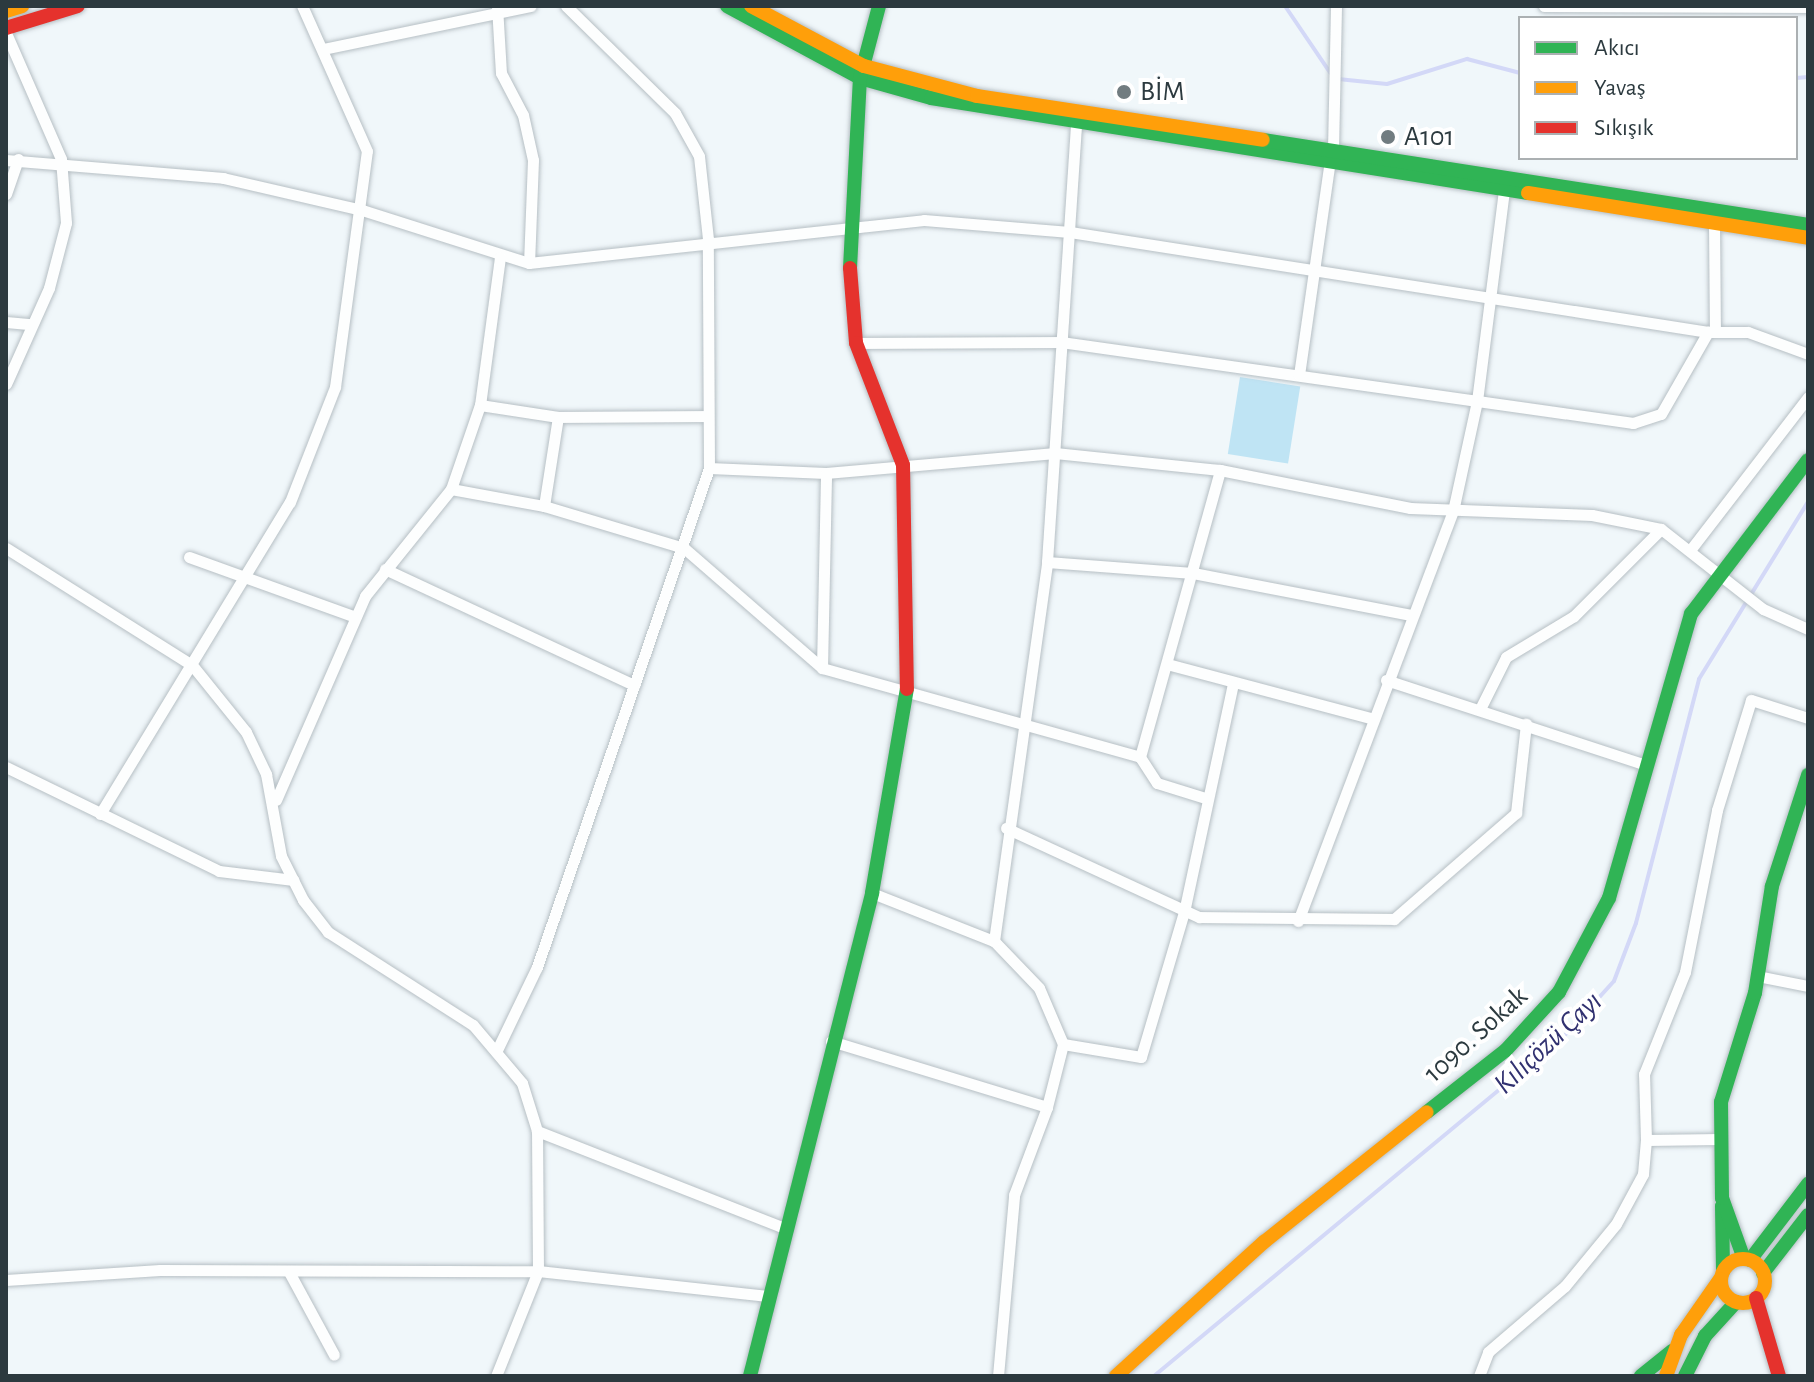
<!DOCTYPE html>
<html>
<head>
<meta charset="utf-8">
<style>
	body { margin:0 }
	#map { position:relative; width:1814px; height:1382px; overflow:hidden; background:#f0f7fa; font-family:"Alegreya Sans",sans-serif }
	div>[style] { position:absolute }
	.green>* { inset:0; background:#bfe4f4; transform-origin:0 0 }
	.stream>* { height:4px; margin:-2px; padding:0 2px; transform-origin:2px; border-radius:2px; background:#d3d8f7 }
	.roads { filter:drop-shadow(0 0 2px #b6bfc4) drop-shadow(0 0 2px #b6bfc4) }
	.street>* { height:11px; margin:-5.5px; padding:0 5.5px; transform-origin:5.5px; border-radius:5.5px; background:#fdfefe }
	.fast>* { height:14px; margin:-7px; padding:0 7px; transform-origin:7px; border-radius:7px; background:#30b455 }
	.slow>* { height:14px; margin:-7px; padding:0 7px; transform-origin:7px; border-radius:7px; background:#ff9f0a }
	.slow>.ring { margin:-7px; padding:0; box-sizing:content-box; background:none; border:14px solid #ff9f0a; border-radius:50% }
	.jam>* { height:14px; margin:-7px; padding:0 7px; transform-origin:7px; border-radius:7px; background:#e5322d }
	.dots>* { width:22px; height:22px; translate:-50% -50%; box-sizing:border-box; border:4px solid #fff; border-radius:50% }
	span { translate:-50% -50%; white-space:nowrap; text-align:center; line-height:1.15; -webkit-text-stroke:8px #fff; paint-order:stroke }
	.poi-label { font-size:28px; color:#2c3a3f }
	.left { translate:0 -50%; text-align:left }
	.street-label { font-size:28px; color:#2c3a3f }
	.water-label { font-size:30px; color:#313170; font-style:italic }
	.frame { position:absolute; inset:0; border:8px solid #2c3a3f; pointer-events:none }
	.legend { position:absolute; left:1518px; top:16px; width:280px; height:144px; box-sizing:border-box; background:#fff; border:2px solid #abb0b2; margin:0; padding:10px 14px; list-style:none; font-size:24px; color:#2c3a3f }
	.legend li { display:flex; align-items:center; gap:16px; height:40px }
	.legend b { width:40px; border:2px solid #abb0b2 }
</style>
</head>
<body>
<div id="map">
	<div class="green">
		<i style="left:1240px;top:377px;width:61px;height:78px;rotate:9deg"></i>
	</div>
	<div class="stream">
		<i style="left:1285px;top:6px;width:82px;rotate:55.9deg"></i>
		<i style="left:1796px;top:78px;width:12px;rotate:-5deg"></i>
		<i style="left:1338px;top:79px;width:49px;rotate:5.8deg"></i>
		<i style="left:1387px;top:84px;width:84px;rotate:-17.4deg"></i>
		<i style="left:1467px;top:59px;width:55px;rotate:14.8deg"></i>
		<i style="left:1154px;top:1376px;width:533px;rotate:-39.67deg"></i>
		<i style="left:1564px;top:1036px;width:74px;rotate:-47.7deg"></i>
		<i style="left:1614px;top:981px;width:62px;rotate:-69.2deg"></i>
		<i style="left:1636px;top:923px;width:252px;rotate:-75.5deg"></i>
		<i style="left:1699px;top:679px;width:208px;rotate:-58.4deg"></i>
	</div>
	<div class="roads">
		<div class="street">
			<i style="left:497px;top:6px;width:67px;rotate:86.6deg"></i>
			<i style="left:501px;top:73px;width:47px;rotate:62.4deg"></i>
			<i style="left:523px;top:115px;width:46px;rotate:77.5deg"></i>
			<i style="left:533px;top:160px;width:103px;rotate:92.2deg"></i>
			<i style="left:1544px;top:6px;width:264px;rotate:0.2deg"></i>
			<i style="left:6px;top:33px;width:137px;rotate:66.4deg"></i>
			<i style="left:61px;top:159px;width:64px;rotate:85.5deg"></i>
			<i style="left:66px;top:223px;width:67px;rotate:104.7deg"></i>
			<i style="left:49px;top:288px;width:105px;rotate:114.1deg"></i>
			<i style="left:323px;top:49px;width:212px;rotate:-11.7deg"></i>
			<i style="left:1333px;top:150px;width:144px;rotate:-88.8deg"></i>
			<i style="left:6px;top:160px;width:218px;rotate:4.7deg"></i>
			<i style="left:223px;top:178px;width:143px;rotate:13deg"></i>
			<i style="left:362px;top:210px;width:175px;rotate:17.6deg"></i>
			<i style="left:529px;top:263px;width:397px;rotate:-6.2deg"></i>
			<i style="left:924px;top:220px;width:146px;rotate:4.7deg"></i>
			<i style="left:1070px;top:232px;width:646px;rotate:8.91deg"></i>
			<i style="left:1708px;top:332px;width:40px"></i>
			<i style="left:1748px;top:332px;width:64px;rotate:20.1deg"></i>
			<i style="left:6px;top:194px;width:37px;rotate:-71deg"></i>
			<i style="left:1714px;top:223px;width:108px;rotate:89.5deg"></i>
			<i style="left:6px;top:322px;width:25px;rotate:5deg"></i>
			<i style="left:856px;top:343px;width:205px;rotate:-0.3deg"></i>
			<i style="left:1061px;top:342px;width:578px;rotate:8.06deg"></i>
			<i style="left:1633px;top:423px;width:29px;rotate:-18deg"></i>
			<i style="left:1661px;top:414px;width:95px;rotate:-60.2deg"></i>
			<i style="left:1299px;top:375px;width:216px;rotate:-81.8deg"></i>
			<i style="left:480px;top:405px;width:79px;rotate:8.7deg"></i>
			<i style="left:709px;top:468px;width:117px;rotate:2.4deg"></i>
			<i style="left:826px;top:473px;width:230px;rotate:-5deg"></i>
			<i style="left:1055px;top:453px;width:166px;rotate:5.9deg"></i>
			<i style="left:1220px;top:470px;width:194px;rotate:11.3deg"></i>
			<i style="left:1410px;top:508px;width:182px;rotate:2.2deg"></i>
			<i style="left:1592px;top:515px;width:70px;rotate:11.5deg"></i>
			<i style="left:1661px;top:529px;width:130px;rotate:38.1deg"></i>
			<i style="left:1763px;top:609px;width:49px;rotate:24deg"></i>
			<i style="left:451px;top:489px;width:89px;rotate:-71deg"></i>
			<i style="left:480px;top:405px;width:149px;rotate:-82.3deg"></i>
			<i style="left:544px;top:506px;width:90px;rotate:-81.1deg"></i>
			<i style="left:558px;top:417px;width:150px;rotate:-0.4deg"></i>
			<i style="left:6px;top:548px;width:220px;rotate:32.2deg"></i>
			<i style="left:192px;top:665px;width:86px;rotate:51.1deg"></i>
			<i style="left:246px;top:732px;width:47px;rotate:64.5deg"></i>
			<i style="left:266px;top:774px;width:83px;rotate:79.6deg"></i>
			<i style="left:281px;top:856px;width:49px;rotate:63.4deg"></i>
			<i style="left:303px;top:900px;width:41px;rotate:52deg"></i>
			<i style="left:328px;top:932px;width:172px;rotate:32.7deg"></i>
			<i style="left:473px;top:1025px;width:76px;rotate:49.8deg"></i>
			<i style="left:522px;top:1083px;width:50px;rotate:72.6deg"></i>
			<i style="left:537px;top:1131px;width:266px;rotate:21.4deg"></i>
			<i style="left:1691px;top:549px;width:192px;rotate:-52.4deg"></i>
			<i style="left:189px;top:557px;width:177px;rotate:19.8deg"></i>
			<i style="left:1047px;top:562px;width:146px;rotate:4.3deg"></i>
			<i style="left:1193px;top:573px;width:222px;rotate:10.9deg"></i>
			<i style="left:385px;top:569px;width:275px;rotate:25deg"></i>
			<i style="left:1171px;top:665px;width:206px;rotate:14.9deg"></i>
			<i style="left:822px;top:668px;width:195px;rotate:-88.8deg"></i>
			<i style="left:1386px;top:680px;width:274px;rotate:18.1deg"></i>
			<i style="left:1480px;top:709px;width:58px;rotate:-63.4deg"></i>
			<i style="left:1506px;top:657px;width:79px;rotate:-31.1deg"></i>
			<i style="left:1574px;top:616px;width:123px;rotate:-45deg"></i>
			<i style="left:1140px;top:757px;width:298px;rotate:-74.4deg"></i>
			<i style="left:6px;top:767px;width:237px;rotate:26deg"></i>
			<i style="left:219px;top:871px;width:75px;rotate:6.9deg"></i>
			<i style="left:276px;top:800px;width:223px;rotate:-66.4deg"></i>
			<i style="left:365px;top:596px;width:137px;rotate:-51.2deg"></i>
			<i style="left:451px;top:489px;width:95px;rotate:10.4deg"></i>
			<i style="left:544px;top:506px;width:146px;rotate:16.7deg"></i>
			<i style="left:684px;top:548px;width:183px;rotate:41deg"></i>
			<i style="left:822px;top:668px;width:330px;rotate:15.6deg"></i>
			<i style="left:1140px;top:757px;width:31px;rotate:57deg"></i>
			<i style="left:1157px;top:783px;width:53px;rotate:17.4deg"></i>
			<i style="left:100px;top:814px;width:365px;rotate:-58.7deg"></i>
			<i style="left:290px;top:502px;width:123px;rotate:-68.6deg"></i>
			<i style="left:335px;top:387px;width:238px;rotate:-82.3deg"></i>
			<i style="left:367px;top:151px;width:159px;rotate:-114.1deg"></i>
			<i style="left:1006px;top:828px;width:213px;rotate:24.8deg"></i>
			<i style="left:1199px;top:917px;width:195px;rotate:0.6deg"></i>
			<i style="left:1394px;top:919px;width:162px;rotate:-41deg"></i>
			<i style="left:1516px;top:813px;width:90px;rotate:-83.6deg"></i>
			<i style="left:872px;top:893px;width:131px;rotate:21.5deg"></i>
			<i style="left:994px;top:941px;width:65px;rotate:46.2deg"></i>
			<i style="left:1039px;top:988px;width:61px;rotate:66.8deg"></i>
			<i style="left:1063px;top:1044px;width:79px;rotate:9.5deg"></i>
			<i style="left:1141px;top:1057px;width:151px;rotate:-73.5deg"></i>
			<i style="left:1184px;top:912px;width:233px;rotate:-77.9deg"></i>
			<i style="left:1298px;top:921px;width:438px;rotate:-69.3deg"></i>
			<i style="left:1453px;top:511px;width:113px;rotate:-77.7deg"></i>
			<i style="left:1477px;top:401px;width:214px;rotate:-82.7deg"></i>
			<i style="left:994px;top:941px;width:383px;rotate:-82deg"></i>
			<i style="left:1047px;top:562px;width:439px;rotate:-86.2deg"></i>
			<i style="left:1757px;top:976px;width:52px;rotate:11.1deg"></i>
			<i style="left:831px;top:1041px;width:226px;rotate:17deg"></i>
			<i style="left:1047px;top:1107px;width:65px;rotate:-75.7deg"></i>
			<i style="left:497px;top:1050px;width:92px;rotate:-64.3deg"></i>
			<i style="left:537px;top:967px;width:528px;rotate:-70.98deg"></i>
			<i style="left:709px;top:468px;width:229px;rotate:-90.3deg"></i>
			<i style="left:708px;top:239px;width:83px;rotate:-96.2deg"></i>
			<i style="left:699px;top:156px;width:49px;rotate:-119.2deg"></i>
			<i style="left:675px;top:113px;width:153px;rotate:-135.5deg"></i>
			<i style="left:1646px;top:1140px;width:66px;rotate:-91.7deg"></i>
			<i style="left:1644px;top:1074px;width:110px;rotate:-68.1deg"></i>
			<i style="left:1685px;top:972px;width:165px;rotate:-78.8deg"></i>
			<i style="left:1717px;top:810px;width:115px;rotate:-72.8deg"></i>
			<i style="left:1751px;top:700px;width:60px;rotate:17.5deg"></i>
			<i style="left:289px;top:1272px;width:94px;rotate:61.5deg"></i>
			<i style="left:6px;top:1280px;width:154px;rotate:-3.7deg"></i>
			<i style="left:160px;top:1270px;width:378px;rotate:0.2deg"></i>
			<i style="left:538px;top:1271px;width:231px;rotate:6.2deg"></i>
			<i style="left:496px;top:1376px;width:113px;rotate:-68.2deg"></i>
			<i style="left:538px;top:1271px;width:140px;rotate:-90.4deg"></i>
			<i style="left:998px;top:1376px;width:182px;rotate:-84.9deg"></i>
			<i style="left:1014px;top:1195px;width:94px;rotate:-69.4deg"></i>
			<i style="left:1479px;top:1376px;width:26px;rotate:-69deg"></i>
			<i style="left:1488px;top:1352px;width:101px;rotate:-40.6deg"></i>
			<i style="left:1565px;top:1286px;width:80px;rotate:-50.6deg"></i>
			<i style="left:1616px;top:1224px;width:57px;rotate:-61.6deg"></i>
			<i style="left:1643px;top:1174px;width:34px;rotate:-85deg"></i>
			<i style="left:1646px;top:1140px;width:74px;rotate:-0.8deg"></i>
		</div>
		<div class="fast">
			<i style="left:727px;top:6px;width:151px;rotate:28.4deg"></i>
			<i style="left:860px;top:78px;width:74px;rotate:15.7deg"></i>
			<i style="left:931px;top:98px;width:605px;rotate:9.04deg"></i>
			<i style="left:1263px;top:140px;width:552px;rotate:8.86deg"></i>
			<i style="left:850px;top:268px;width:190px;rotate:-87deg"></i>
			<i style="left:860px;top:78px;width:74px;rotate:-75.2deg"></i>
			<i style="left:1427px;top:1112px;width:100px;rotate:-38.1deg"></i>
			<i style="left:1506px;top:1050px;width:79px;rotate:-47.6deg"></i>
			<i style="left:1559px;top:992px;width:106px;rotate:-62deg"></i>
			<i style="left:1609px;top:898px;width:296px;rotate:-73.9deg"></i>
			<i style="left:1691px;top:614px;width:193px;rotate:-52.8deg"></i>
			<i style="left:1722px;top:1206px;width:65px;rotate:89.1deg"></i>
			<i style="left:1744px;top:1259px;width:65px;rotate:-109.8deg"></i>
			<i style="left:1722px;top:1198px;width:96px;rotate:-90.6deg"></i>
			<i style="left:1721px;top:1102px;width:114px;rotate:-72.7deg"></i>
			<i style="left:1755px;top:993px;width:108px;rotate:-81deg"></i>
			<i style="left:1772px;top:886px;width:117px;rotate:-72deg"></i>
			<i style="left:1750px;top:1260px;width:96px;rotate:-52.7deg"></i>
			<i style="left:1763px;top:1273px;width:73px;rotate:-52.2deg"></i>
			<i style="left:750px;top:1376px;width:498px;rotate:-75.8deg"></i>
			<i style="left:872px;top:893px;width:207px;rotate:-80.3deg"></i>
			<i style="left:1641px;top:1376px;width:40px;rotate:-39deg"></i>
			<i style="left:1685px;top:1376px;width:45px;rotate:-63.4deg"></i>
			<i style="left:1705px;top:1336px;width:46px;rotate:-47.6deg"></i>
		</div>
		<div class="slow">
			<i style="left:751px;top:6px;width:128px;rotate:28deg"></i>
			<i style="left:864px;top:66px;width:117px;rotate:14.9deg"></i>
			<i style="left:977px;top:96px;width:289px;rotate:8.7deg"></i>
			<i style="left:6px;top:11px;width:17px;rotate:-17deg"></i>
			<i style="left:1528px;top:193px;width:284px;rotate:9.1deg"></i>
			<i class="ring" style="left:1721px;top:1259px;width:30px;height:30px"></i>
			<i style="left:1116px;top:1376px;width:200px;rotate:-42.2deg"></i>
			<i style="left:1264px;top:1242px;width:208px;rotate:-38.6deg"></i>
			<i style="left:1666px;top:1376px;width:44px;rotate:-69.9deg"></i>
			<i style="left:1681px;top:1335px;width:68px;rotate:-55.1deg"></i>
		</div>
		<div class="jam">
			<i style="left:6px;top:28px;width:75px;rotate:-17deg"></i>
			<i style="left:850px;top:268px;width:75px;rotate:85.4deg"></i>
			<i style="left:856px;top:343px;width:131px;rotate:68.9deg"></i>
			<i style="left:903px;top:465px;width:224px;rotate:89deg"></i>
			<i style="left:1756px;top:1298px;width:81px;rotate:73.6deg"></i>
		</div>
	</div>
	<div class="dots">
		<i style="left:1124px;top:92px;background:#717c80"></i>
		<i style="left:1388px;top:137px;background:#717c80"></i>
	</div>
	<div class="poi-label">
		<span class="left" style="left:1140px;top:92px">BİM</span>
		<span class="left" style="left:1404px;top:137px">A101</span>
	</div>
	<div class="street-label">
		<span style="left:1476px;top:1035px;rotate:-42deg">1090. Sokak</span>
	</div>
	<div class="water-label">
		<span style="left:1548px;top:1043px;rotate:-43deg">Kılıçözü Çayı</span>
	</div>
	<div class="frame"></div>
	<ul class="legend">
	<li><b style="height:10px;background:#30b455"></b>Akıcı</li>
	<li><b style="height:10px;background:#ff9f0a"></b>Yavaş</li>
	<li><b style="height:10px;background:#e5322d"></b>Sıkışık</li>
	</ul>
</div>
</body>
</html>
